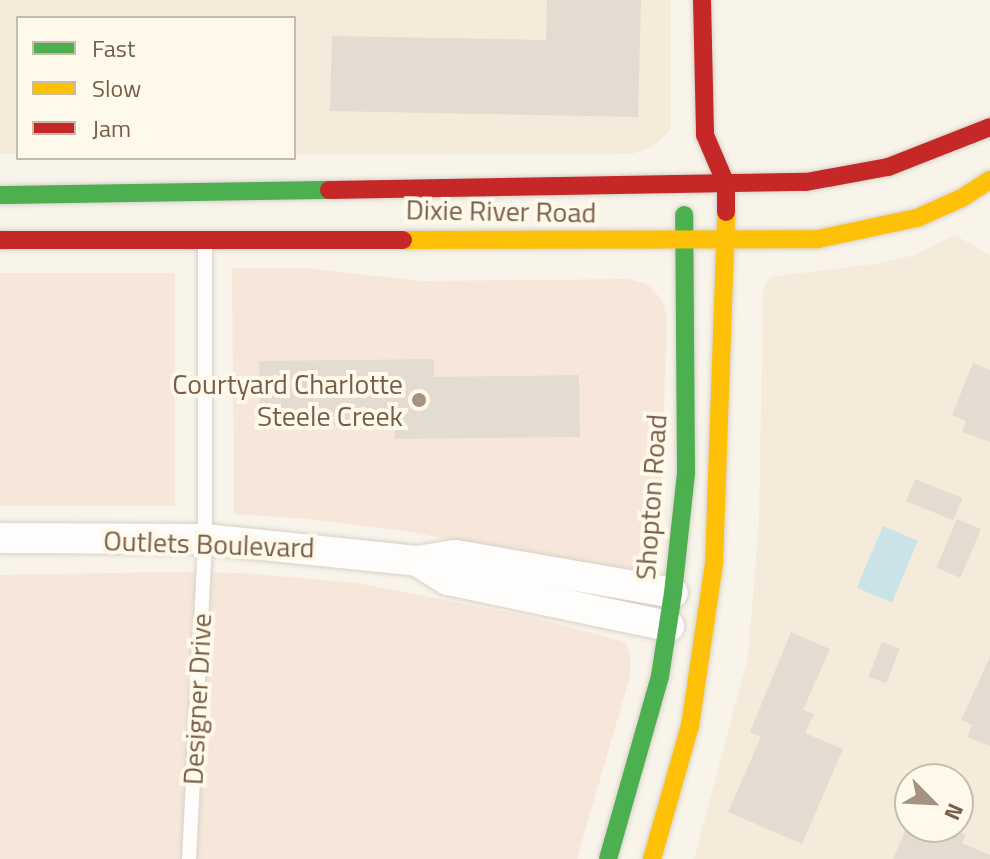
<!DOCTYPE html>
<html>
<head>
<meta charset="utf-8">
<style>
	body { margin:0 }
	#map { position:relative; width:990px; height:859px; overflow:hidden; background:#f8f4ea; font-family:"Titillium Web",sans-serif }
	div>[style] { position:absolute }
	.residential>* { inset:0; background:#f4ebda }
	.commercial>* { inset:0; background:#f6e7da; transform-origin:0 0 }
	.water>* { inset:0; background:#cae3e9; transform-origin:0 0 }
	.building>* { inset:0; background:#e5dcd1; transform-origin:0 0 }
	.roads { filter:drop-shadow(0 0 2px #d7d1c8) drop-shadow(0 0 2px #d7d1c8) }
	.lane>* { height:14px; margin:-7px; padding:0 7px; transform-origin:7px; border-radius:7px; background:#fefdfc }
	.street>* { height:30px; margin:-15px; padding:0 15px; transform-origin:15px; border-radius:15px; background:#fefdfc }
	.fast>* { height:18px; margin:-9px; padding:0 9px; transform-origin:9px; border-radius:9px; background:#4caf50 }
	.slow>* { height:18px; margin:-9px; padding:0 9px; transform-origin:9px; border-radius:9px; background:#ffc107 }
	.jam>* { height:18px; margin:-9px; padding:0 9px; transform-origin:9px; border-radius:9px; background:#c62828 }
	.dots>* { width:22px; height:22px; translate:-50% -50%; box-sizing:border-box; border:4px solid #fff9eb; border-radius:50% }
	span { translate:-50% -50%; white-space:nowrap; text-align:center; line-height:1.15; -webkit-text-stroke:8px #fff9eb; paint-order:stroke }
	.street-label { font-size:28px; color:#785e48 }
	.poi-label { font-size:28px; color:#785e48 }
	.right { translate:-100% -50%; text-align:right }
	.legend { position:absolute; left:16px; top:16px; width:280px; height:144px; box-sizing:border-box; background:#fff9eb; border:2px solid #c9bbaa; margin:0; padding:10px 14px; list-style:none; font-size:24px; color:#785e48 }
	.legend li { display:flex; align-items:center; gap:16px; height:40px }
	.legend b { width:40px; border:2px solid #c9bbaa }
	.north { position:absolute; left:894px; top:763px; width:80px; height:80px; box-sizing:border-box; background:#fff9eb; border:2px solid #c9bbaa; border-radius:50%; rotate:114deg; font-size:22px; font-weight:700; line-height:32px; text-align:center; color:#785e48 }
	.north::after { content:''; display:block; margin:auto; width:28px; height:36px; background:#a59281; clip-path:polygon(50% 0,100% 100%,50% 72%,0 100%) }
</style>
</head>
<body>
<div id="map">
	<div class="residential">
		<i style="clip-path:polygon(0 0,671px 0,671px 129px,653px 147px,632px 154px,294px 155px,294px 18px,18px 18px,18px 154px,0 154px)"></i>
		<i style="clip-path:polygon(evenodd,955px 235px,990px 255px,990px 859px,694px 859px,748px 657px,759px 522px,763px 290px,770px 277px,874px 264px,915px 255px,955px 235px,910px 779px,958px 779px,958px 827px,910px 827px,910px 779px)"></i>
	</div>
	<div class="commercial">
		<i style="clip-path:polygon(232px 268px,305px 268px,420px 281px,629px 279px,647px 284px,662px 300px,667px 319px,659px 538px,651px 558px,628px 570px,580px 567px,412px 532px,308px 519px,234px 514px)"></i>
		<i style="left:175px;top:273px;width:233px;height:175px;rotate:90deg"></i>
		<i style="clip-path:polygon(167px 572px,243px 573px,357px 583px,527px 616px,625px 642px,630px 653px,630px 676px,577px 859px,0 859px,0 575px)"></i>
	</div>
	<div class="water">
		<i style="left:883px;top:526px;width:38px;height:67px;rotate:23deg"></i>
	</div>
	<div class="building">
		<i style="clip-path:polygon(547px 0,641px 0,638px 117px,330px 111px,332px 36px,546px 40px)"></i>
		<i style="clip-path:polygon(434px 359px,434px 377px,579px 375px,580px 437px,395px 439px,395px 424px,260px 426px,259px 361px)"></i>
		<i style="clip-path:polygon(973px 363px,990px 370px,990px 442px,962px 432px,966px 421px,952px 415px)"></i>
		<i style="left:915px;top:479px;width:51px;height:24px;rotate:22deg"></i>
		<i style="left:957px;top:519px;width:26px;height:53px;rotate:23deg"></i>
		<i style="clip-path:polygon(791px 632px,830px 649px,803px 710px,814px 714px,805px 733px,843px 749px,802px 844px,728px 812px,761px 737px,750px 732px)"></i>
		<i style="left:882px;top:642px;width:19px;height:37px;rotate:21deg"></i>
		<i style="clip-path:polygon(990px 657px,990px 746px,967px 737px,972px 725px,961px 720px)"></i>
		<i style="clip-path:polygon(907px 827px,948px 827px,966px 835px,962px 843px,990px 855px,990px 859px,893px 859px)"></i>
	</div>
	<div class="roads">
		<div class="lane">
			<i style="left:189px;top:859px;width:320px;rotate:-87.1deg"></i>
			<i style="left:205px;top:539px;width:295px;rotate:-90deg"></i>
		</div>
		<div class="street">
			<i style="left:0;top:538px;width:205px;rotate:0.3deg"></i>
			<i style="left:205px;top:539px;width:213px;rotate:5.9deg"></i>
			<i style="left:417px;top:561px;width:39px;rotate:-9deg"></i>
			<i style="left:456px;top:555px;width:220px;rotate:9.9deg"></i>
			<i style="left:417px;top:561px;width:36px;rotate:32deg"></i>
			<i style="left:448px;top:580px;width:226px;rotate:11.8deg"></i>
		</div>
		<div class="fast">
			<i style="left:0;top:195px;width:329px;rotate:-0.9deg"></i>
			<i style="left:608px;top:859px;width:190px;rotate:-74.1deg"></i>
			<i style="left:660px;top:676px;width:84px;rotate:-81.1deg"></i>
			<i style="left:673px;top:593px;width:121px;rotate:-83.8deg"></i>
			<i style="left:686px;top:473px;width:258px;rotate:-90.4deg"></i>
		</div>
		<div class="slow">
			<i style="left:403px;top:240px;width:415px;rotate:-0.1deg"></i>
			<i style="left:818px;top:239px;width:101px;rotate:-12deg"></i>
			<i style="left:917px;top:218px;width:49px;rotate:-24deg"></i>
			<i style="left:962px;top:198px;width:33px;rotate:-33deg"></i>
			<i style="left:652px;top:859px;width:138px;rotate:-74.1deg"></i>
			<i style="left:690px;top:726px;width:165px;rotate:-81.6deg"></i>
			<i style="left:714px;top:563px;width:351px;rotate:-88deg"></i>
		</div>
		<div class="jam">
			<i style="left:702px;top:0;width:135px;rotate:88.7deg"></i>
			<i style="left:705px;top:135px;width:53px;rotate:66.8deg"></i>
			<i style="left:726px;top:184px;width:28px;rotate:90deg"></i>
			<i style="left:329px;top:190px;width:477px;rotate:-1deg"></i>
			<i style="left:806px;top:182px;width:83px;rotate:-10.4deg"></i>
			<i style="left:888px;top:167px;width:110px;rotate:-21.4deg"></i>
			<i style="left:0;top:240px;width:403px"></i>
		</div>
	</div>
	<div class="dots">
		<i style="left:419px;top:400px;background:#a59281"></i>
	</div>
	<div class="street-label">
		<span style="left:501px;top:211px;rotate:1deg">Dixie River Road</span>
		<span style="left:651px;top:497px;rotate:-86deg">Shopton Road</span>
		<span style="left:209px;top:544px;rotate:2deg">Outlets Boulevard</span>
		<span style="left:197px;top:699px;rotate:-87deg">Designer Drive</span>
	</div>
	<div class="poi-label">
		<span class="right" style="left:403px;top:400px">Courtyard Charlotte<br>Steele Creek</span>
	</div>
	<ul class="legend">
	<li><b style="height:10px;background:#4caf50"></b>Fast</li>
	<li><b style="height:10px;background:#ffc107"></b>Slow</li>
	<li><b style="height:10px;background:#c62828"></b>Jam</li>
	</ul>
	<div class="north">N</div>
</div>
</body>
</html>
